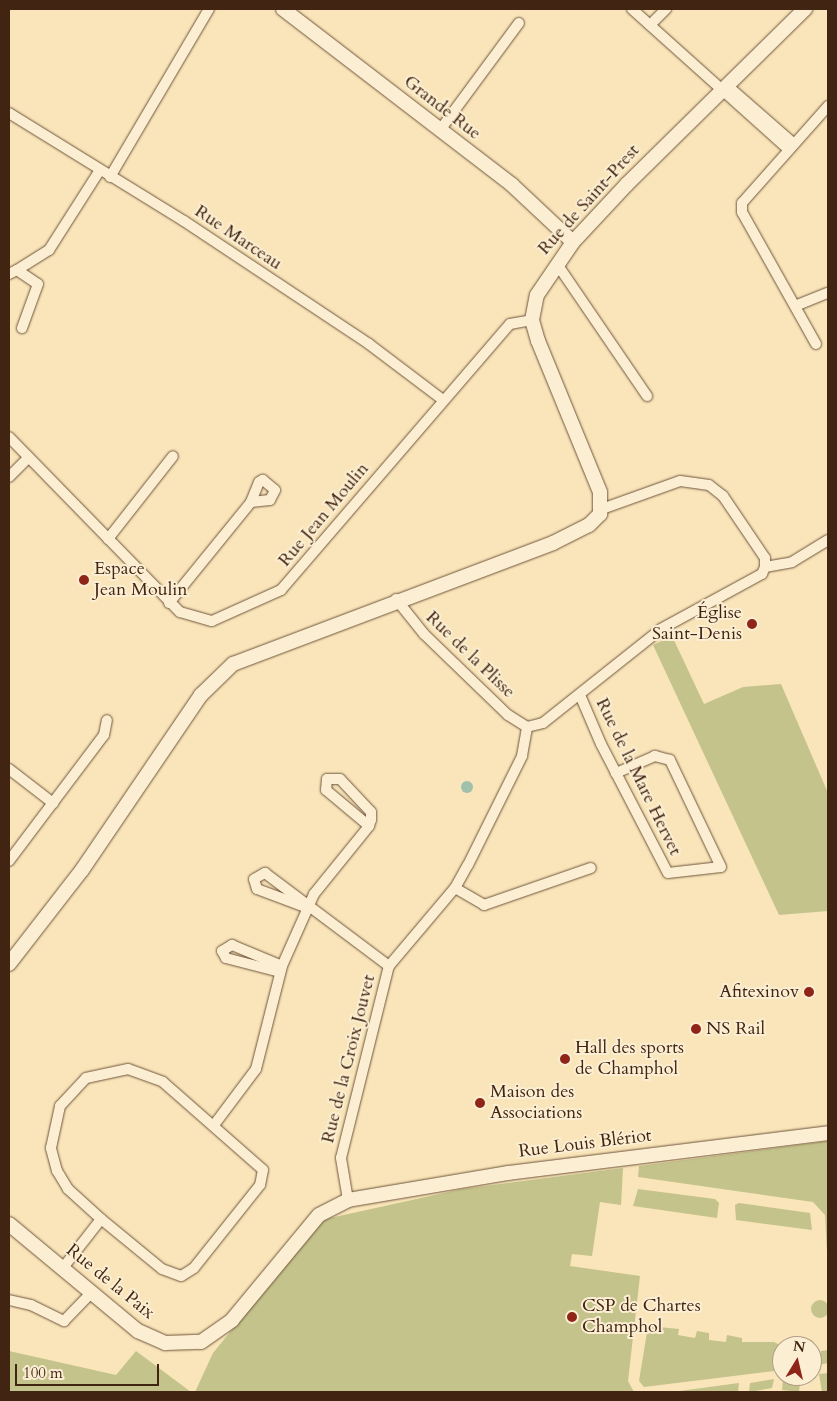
<!DOCTYPE html>
<html>
<head>
<meta charset="utf-8">
<style>
	body { margin:0 }
	#map { position:relative; width:837px; height:1401px; overflow:hidden; background:#f9e5b9; font-family:Cardo,serif }
	div>[style] { position:absolute }
	.green>* { inset:0; background:#c4c38b }
	.round { border-radius:50% }
	.water>* { inset:0; background:#9fc0aa }
	.roads { filter:drop-shadow(0 0 1px #70543c) drop-shadow(0 0 1px #70543c) }
	.street>* { height:10px; margin:-5px; padding:0 5px; transform-origin:5px; border-radius:5px; background:#fbeed2 }
	.secondary>* { height:14px; margin:-7px; padding:0 7px; transform-origin:7px; border-radius:7px; background:#fbeed2 }
	.dots>* { width:14px; height:14px; translate:-50% -50%; box-sizing:border-box; border:2px solid #fbeed2; border-radius:50% }
	span { translate:-50% -50%; white-space:nowrap; text-align:center; line-height:1.15; -webkit-text-stroke:4px #fbeed2; paint-order:stroke }
	.street-label { font-size:18px; color:#422413 }
	.poi-label { font-size:18px; color:#422413 }
	.left { translate:0 -50%; text-align:left }
	.right { translate:-100% -50%; text-align:right }
	.frame { position:absolute; inset:0; border:10px solid #422413; pointer-events:none }
	.north { position:absolute; left:772px; top:1336px; width:50px; height:50px; box-sizing:border-box; background:#fbeed2; border:1px solid #b19d86; border-radius:50%; rotate:9deg; font-size:14px; font-weight:700; line-height:20px; text-align:center; color:#422413 }
	.north::after { content:''; display:block; margin:auto; width:18px; height:22px; background:#8f2418; clip-path:polygon(50% 0,100% 100%,50% 72%,0 100%) }
	.scale { position:absolute; left:15px; top:1364px; width:144px; height:22px; box-sizing:border-box; border:2px solid #422413; border-top:0; padding-left:6px; font-size:15px; line-height:18px; white-space:nowrap; color:#422413; -webkit-text-stroke:4px #fbeed2; paint-order:stroke }
</style>
</head>
<body>
<div id="map">
	<div class="green">
		<i style="clip-path:polygon(672px 636px,704px 704px,743px 687px,781px 684px,828px 793px,828px 911px,779px 915px,653px 645px)"></i>
		<i style="clip-path:polygon(828px 1141px,828px 1271px,825px 1215px,813px 1202px,638px 1177px,639px 1166px)"></i>
		<i style="clip-path:polygon(623px 1168px,621px 1205px,600px 1202px,592px 1256px,572px 1254px,570px 1266px,640px 1276px,628px 1381px,634px 1392px,195px 1392px,213px 1353px,321px 1220px,462px 1189px)"></i>
		<i style="clip-path:polygon(638px 1189px,715px 1199px,719px 1203px,717px 1218px,633px 1206px)"></i>
		<i style="clip-path:polygon(739px 1203px,810px 1213px,812px 1230px,736px 1220px,735px 1205px)"></i>
		<i class="round" style="left:811px;top:1300px;width:18px;height:18px"></i>
		<i style="clip-path:polygon(648px 1326px,679px 1329px,678px 1335px,695px 1338px,697px 1331px,709px 1333px,709px 1340px,726px 1342px,727px 1335px,742px 1338px,742px 1342px,774px 1342px,782px 1346px,782px 1370px,644px 1387px,639px 1381px)"></i>
		<i style="clip-path:polygon(828px 1350px,828px 1363px,819px 1365px,821px 1351px)"></i>
		<i style="clip-path:polygon(9px 1351px,116px 1375px,136px 1351px,191px 1392px,9px 1392px)"></i>
		<i style="clip-path:polygon(828px 1373px,828px 1392px,822px 1392px,819px 1374px)"></i>
		<i style="clip-path:polygon(809px 1376px,808px 1384px,800px 1383px,799px 1392px,782px 1390px,783px 1379px)"></i>
		<i style="clip-path:polygon(774px 1379px,772px 1388px,749px 1392px,750px 1383px)"></i>
		<i style="clip-path:polygon(739px 1383px,738px 1392px,672px 1392px)"></i>
	</div>
	<div class="water">
		<i class="round" style="left:461px;top:781px;width:12px;height:12px"></i>
	</div>
	<div class="roads">
		<div class="street">
			<i style="left:632px;top:9px;width:210px;rotate:41.9deg"></i>
			<i style="left:650px;top:25px;width:23px;rotate:-45deg"></i>
			<i style="left:730px;top:88px;width:84px;rotate:41.1deg"></i>
			<i style="left:9px;top:113px;width:206px;rotate:31.7deg"></i>
			<i style="left:184px;top:221px;width:222px;rotate:33.6deg"></i>
			<i style="left:369px;top:344px;width:93px;rotate:37.1deg"></i>
			<i style="left:440px;top:130px;width:133px;rotate:-53.6deg"></i>
			<i style="left:110px;top:177px;width:195px;rotate:-59.5deg"></i>
			<i style="left:557px;top:264px;width:160px;rotate:55.7deg"></i>
			<i style="left:17px;top:270px;width:38px;rotate:-32deg"></i>
			<i style="left:49px;top:250px;width:95px;rotate:-57.5deg"></i>
			<i style="left:9px;top:274px;width:9px;rotate:-27deg"></i>
			<i style="left:17px;top:270px;width:25px;rotate:34deg"></i>
			<i style="left:38px;top:284px;width:47px;rotate:110deg"></i>
			<i style="left:795px;top:306px;width:35px;rotate:-22deg"></i>
			<i style="left:816px;top:344px;width:151px;rotate:-119.3deg"></i>
			<i style="left:742px;top:212px;width:9px;rotate:-90deg"></i>
			<i style="left:742px;top:203px;width:130px;rotate:-48.4deg"></i>
			<i style="left:9px;top:437px;width:245px;rotate:45.7deg"></i>
			<i style="left:180px;top:612px;width:33px;rotate:16deg"></i>
			<i style="left:212px;top:621px;width:76px;rotate:-24.2deg"></i>
			<i style="left:281px;top:590px;width:351px;rotate:-49.3deg"></i>
			<i style="left:510px;top:324px;width:22px;rotate:-10deg"></i>
			<i style="left:9px;top:477px;width:28px;rotate:-45deg"></i>
			<i style="left:108px;top:539px;width:105px;rotate:-51.9deg"></i>
			<i style="left:765px;top:567px;width:27px;rotate:-10deg"></i>
			<i style="left:792px;top:562px;width:42px;rotate:-31.4deg"></i>
			<i style="left:396px;top:599px;width:45px;rotate:51.3deg"></i>
			<i style="left:424px;top:634px;width:117px;rotate:44deg"></i>
			<i style="left:508px;top:715px;width:22px;rotate:32deg"></i>
			<i style="left:527px;top:727px;width:16px;rotate:-14deg"></i>
			<i style="left:543px;top:723px;width:151px;rotate:-38.5deg"></i>
			<i style="left:661px;top:629px;width:115px;rotate:-28.6deg"></i>
			<i style="left:762px;top:574px;width:8px;rotate:-67deg"></i>
			<i style="left:765px;top:567px;width:9px;rotate:-90deg"></i>
			<i style="left:765px;top:558px;width:75px;rotate:-124.1deg"></i>
			<i style="left:723px;top:496px;width:18px;rotate:-142deg"></i>
			<i style="left:709px;top:485px;width:29px;rotate:-172deg"></i>
			<i style="left:680px;top:481px;width:83px;rotate:160.3deg"></i>
			<i style="left:169px;top:603px;width:130px;rotate:-50.9deg"></i>
			<i style="left:251px;top:502px;width:19px;rotate:-6deg"></i>
			<i style="left:270px;top:500px;width:11px;rotate:-63deg"></i>
			<i style="left:275px;top:490px;width:16px;rotate:-140deg"></i>
			<i style="left:263px;top:480px;width:4px;rotate:153deg"></i>
			<i style="left:259px;top:482px;width:22px;rotate:112deg"></i>
			<i style="left:580px;top:695px;width:53px;rotate:66.8deg"></i>
			<i style="left:601px;top:744px;width:145px;rotate:62.6deg"></i>
			<i style="left:668px;top:873px;width:53px;rotate:-6.5deg"></i>
			<i style="left:721px;top:867px;width:119px;rotate:-115.5deg"></i>
			<i style="left:670px;top:760px;width:16px;rotate:-165deg"></i>
			<i style="left:655px;top:756px;width:43px;rotate:156.4deg"></i>
			<i style="left:9px;top:769px;width:56px;rotate:37.7deg"></i>
			<i style="left:9px;top:861px;width:158px;rotate:-53deg"></i>
			<i style="left:104px;top:735px;width:15px;rotate:-79deg"></i>
			<i style="left:455px;top:888px;width:34px;rotate:30deg"></i>
			<i style="left:484px;top:905px;width:113px;rotate:-19.1deg"></i>
			<i style="left:308px;top:908px;width:54px;rotate:-159.6deg"></i>
			<i style="left:257px;top:889px;width:10px;rotate:-107deg"></i>
			<i style="left:254px;top:879px;width:13px;rotate:-29deg"></i>
			<i style="left:265px;top:873px;width:155px;rotate:36.9deg"></i>
			<i style="left:280px;top:972px;width:56px;rotate:-165.5deg"></i>
			<i style="left:226px;top:958px;width:8px;rotate:-120deg"></i>
			<i style="left:222px;top:951px;width:12px;rotate:-31deg"></i>
			<i style="left:232px;top:945px;width:54px;rotate:22.8deg"></i>
			<i style="left:128px;top:1069px;width:37px;rotate:20deg"></i>
			<i style="left:163px;top:1082px;width:133px;rotate:41.3deg"></i>
			<i style="left:263px;top:1170px;width:15px;rotate:101deg"></i>
			<i style="left:260px;top:1185px;width:106px;rotate:128.5deg"></i>
			<i style="left:194px;top:1268px;width:15px;rotate:148deg"></i>
			<i style="left:181px;top:1276px;width:20px;rotate:-160deg"></i>
			<i style="left:162px;top:1269px;width:79px;rotate:-140.7deg"></i>
			<i style="left:101px;top:1219px;width:45px;rotate:-137.7deg"></i>
			<i style="left:68px;top:1189px;width:21px;rotate:-121deg"></i>
			<i style="left:57px;top:1171px;width:24px;rotate:-105deg"></i>
			<i style="left:51px;top:1148px;width:43px;rotate:-77.9deg"></i>
			<i style="left:60px;top:1106px;width:38px;rotate:-47deg"></i>
			<i style="left:86px;top:1078px;width:43px;rotate:-12.1deg"></i>
			<i style="left:214px;top:1125px;width:70px;rotate:-53.1deg"></i>
			<i style="left:256px;top:1069px;width:106px;rotate:-75.8deg"></i>
			<i style="left:282px;top:966px;width:79px;rotate:-66deg"></i>
			<i style="left:314px;top:894px;width:87px;rotate:-51deg"></i>
			<i style="left:369px;top:826px;width:6px;rotate:-72deg"></i>
			<i style="left:371px;top:820px;width:8px;rotate:-90deg"></i>
			<i style="left:371px;top:812px;width:45px;rotate:-133.2deg"></i>
			<i style="left:340px;top:779px;width:13px;rotate:180deg"></i>
			<i style="left:327px;top:779px;width:11px;rotate:95deg"></i>
			<i style="left:326px;top:790px;width:56px;rotate:39.9deg"></i>
			<i style="left:348px;top:1200px;width:43px;rotate:-99.5deg"></i>
			<i style="left:341px;top:1158px;width:198px;rotate:-76deg"></i>
			<i style="left:389px;top:966px;width:102px;rotate:-49.8deg"></i>
			<i style="left:455px;top:888px;width:26px;rotate:-61deg"></i>
			<i style="left:468px;top:865px;width:122px;rotate:-63.6deg"></i>
			<i style="left:522px;top:756px;width:29px;rotate:-80deg"></i>
			<i style="left:62px;top:1269px;width:63px;rotate:-52deg"></i>
			<i style="left:9px;top:1300px;width:23px;rotate:13deg"></i>
			<i style="left:31px;top:1305px;width:37px;rotate:26deg"></i>
			<i style="left:64px;top:1321px;width:39px;rotate:-46deg"></i>
		</div>
		<div class="secondary">
			<i style="left:283px;top:9px;width:289px;rotate:37.5deg"></i>
			<i style="left:512px;top:185px;width:83px;rotate:43.1deg"></i>
			<i style="left:9px;top:964px;width:119px;rotate:-52.2deg"></i>
			<i style="left:82px;top:870px;width:212px;rotate:-55.8deg"></i>
			<i style="left:201px;top:695px;width:45px;rotate:-44.1deg"></i>
			<i style="left:233px;top:664px;width:342px;rotate:-20.7deg"></i>
			<i style="left:553px;top:543px;width:40px;rotate:-26.6deg"></i>
			<i style="left:589px;top:525px;width:16px;rotate:-45deg"></i>
			<i style="left:600px;top:514px;width:22px;rotate:-90deg"></i>
			<i style="left:600px;top:492px;width:163px;rotate:-112.3deg"></i>
			<i style="left:538px;top:341px;width:22px;rotate:-106deg"></i>
			<i style="left:532px;top:320px;width:25px;rotate:-79deg"></i>
			<i style="left:537px;top:295px;width:64px;rotate:-55.8deg"></i>
			<i style="left:573px;top:242px;width:79px;rotate:-47deg"></i>
			<i style="left:627px;top:184px;width:250px;rotate:-44.5deg"></i>
			<i style="left:9px;top:1224px;width:168px;rotate:39.7deg"></i>
			<i style="left:138px;top:1331px;width:30px;rotate:24deg"></i>
			<i style="left:165px;top:1343px;width:36px;rotate:-2deg"></i>
			<i style="left:201px;top:1342px;width:38px;rotate:-35deg"></i>
			<i style="left:232px;top:1320px;width:136px;rotate:-50.4deg"></i>
			<i style="left:319px;top:1215px;width:33px;rotate:-27deg"></i>
			<i style="left:348px;top:1200px;width:162px;rotate:-9.6deg"></i>
			<i style="left:508px;top:1173px;width:322px;rotate:-7.1deg"></i>
		</div>
	</div>
	<div class="dots">
		<i style="left:84px;top:580px;background:#8f2418"></i>
		<i style="left:752px;top:624px;background:#8f2418"></i>
		<i style="left:809px;top:992px;background:#8f2418"></i>
		<i style="left:696px;top:1029px;background:#8f2418"></i>
		<i style="left:565px;top:1059px;background:#8f2418"></i>
		<i style="left:480px;top:1103px;background:#8f2418"></i>
		<i style="left:572px;top:1317px;background:#8f2418"></i>
	</div>
	<div class="street-label">
		<span style="left:442px;top:108px;rotate:38deg">Grande Rue</span>
		<span style="left:589px;top:200px;rotate:-48deg">Rue de Saint-Prest</span>
		<span style="left:238px;top:238px;rotate:34deg">Rue Marceau</span>
		<span style="left:324px;top:515px;rotate:-50deg">Rue Jean Moulin</span>
		<span style="left:470px;top:655px;rotate:44deg">Rue de la Plisse</span>
		<span style="left:638px;top:777px;rotate:64deg">Rue de la Mare Hervet</span>
		<span style="left:349px;top:1059px;rotate:-76deg">Rue de la Croix Jouvet</span>
		<span style="left:585px;top:1144px;rotate:-7deg">Rue Louis Blériot</span>
		<span style="left:110px;top:1282px;rotate:39deg">Rue de la Paix</span>
	</div>
	<div class="poi-label">
		<span class="left" style="left:94px;top:580px">Espace<br>Jean Moulin</span>
		<span class="right" style="left:742px;top:624px">Église<br>Saint-Denis</span>
		<span class="right" style="left:799px;top:992px">Afitexinov</span>
		<span class="left" style="left:706px;top:1029px">NS Rail</span>
		<span class="left" style="left:575px;top:1059px">Hall des sports<br>de Champhol</span>
		<span class="left" style="left:490px;top:1103px">Maison des<br>Associations</span>
		<span class="left" style="left:582px;top:1317px">CSP de Chartes<br>Champhol</span>
	</div>
	<div class="frame"></div>
	<div class="north">N</div>
	<div class="scale">100 m</div>
</div>
</body>
</html>
